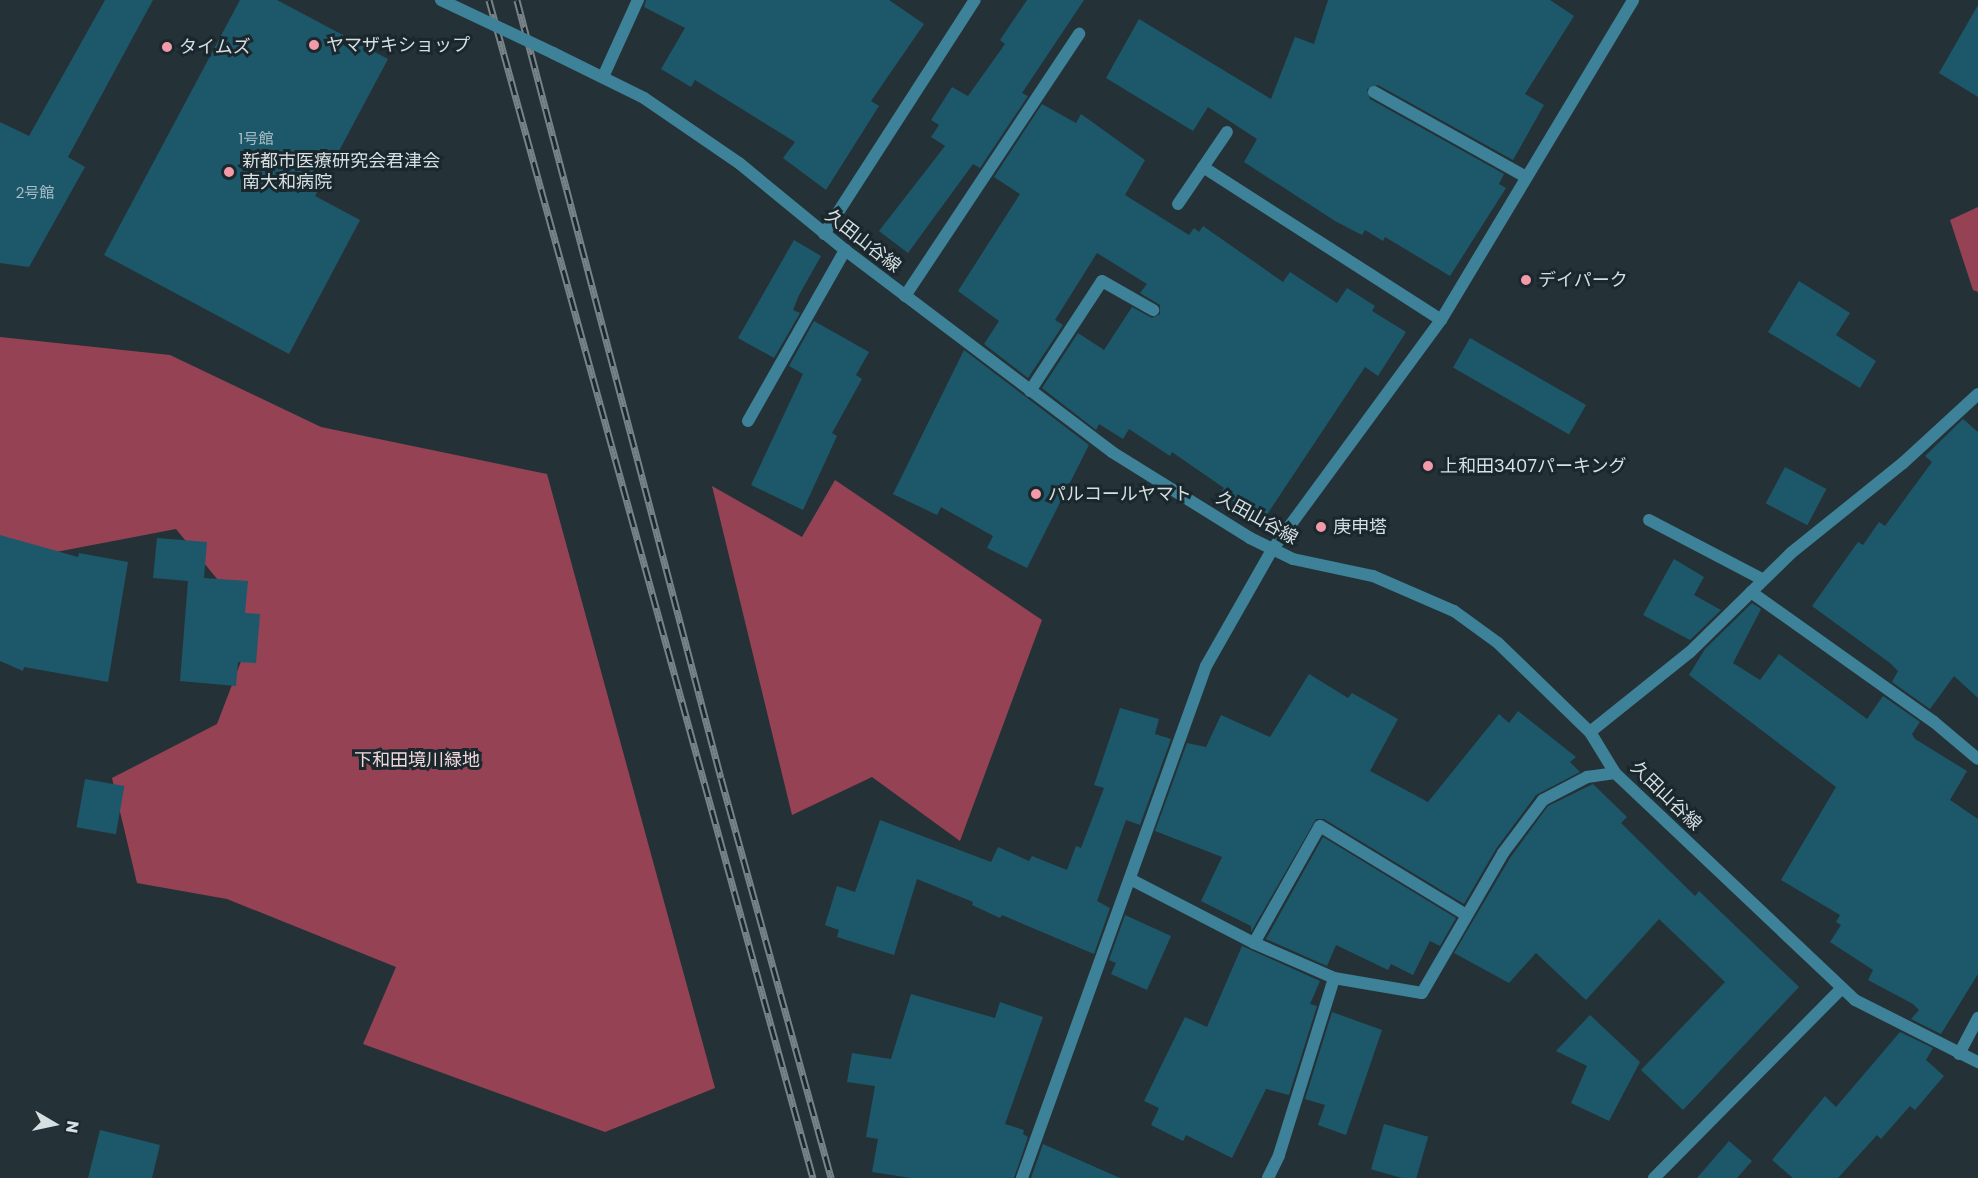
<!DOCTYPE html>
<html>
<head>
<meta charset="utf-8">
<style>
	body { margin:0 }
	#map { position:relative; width:1978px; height:1178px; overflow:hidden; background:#243237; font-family:Poppins,"Noto Sans JP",sans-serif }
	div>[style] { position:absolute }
	.forest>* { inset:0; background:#954354 }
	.building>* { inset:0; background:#1d576a; transform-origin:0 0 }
	.service>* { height:12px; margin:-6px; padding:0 6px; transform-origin:6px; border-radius:6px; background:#3e8299 }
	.minor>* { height:12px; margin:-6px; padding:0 6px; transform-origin:6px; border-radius:6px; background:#3e8299 }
	.rail>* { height:7px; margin-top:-3.5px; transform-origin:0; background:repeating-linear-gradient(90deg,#1a282d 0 14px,#778387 0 28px); box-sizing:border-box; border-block:2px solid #778387 }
	.minor-bridge>* { height:12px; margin:-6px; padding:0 6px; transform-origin:6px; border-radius:6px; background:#3e8299 }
	.dots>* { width:16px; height:16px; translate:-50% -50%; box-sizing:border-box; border:3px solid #1a282d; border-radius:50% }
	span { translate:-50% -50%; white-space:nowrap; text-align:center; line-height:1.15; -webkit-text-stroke:6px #1a282d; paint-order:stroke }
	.number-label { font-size:15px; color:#a8bdc4 }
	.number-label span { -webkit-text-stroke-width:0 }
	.poi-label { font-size:18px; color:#d6dfe2 }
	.left { translate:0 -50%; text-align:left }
	.street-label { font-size:18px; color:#d6dfe2 }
	.park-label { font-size:18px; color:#f0d7da }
	.north { position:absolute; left:24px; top:1094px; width:60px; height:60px; -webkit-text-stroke:4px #1a282d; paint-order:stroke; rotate:99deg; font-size:16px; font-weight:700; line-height:24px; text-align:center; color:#d6dfe2 }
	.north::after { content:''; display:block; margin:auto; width:21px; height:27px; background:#d6dfe2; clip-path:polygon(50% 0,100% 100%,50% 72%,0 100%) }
</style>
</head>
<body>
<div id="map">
	<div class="forest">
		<i style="clip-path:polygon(1978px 207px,1978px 292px,1973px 290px,1950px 220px)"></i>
		<i style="clip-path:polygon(0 337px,170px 355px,321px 427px,547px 474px,715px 1088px,605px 1132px,363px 1044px,396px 967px,227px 899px,137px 883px,112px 778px,217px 724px,255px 625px,176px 529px,14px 560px,0 557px)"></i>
		<i style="clip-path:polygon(835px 480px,1042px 620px,960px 841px,872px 777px,792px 815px,712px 486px,802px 537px)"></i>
	</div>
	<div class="building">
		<i style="clip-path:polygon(105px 0,153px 0,68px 157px,85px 167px,29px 267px,0 263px,0 122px,29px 136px)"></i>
		<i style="clip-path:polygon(240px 0,277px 0,388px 59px,315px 196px,360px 220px,289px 354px,104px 255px)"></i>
		<i style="clip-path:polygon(646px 0,889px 0,924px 24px,871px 101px,879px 106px,826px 190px,783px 158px,795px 142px,695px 80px,691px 87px,661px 69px,685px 28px,644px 7px)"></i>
		<i style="clip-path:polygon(1027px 0,1084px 0,1022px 93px,1028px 96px,980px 168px,973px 164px,908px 253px,879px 231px,945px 146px,931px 137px,939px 125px,931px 120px,952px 87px,968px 96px,1005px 44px,1000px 40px)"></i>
		<i style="clip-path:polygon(1328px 0,1550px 0,1574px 16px,1525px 94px,1544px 105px,1513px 160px,1378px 85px,1367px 89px,1370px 99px,1504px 174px,1499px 184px,1506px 188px,1450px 276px,1385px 237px,1383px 241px,1365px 230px,1362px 235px,1335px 221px,1244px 162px,1257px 139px,1208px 107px,1193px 131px,1106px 78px,1139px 19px,1271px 99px,1295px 37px,1314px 44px)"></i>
		<i style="clip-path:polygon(1978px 5px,1978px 97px,1939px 73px)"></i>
		<i style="clip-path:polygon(1042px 104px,1076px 123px,1081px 114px,1145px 160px,1125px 195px,1189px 235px,1194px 228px,1199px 232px,1203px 226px,1283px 282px,1290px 272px,1337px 303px,1347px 288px,1375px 306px,1372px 311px,1406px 332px,1378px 376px,1365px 367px,1266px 516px,1256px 510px,1253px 514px,1220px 493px,1224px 488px,1172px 452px,1170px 456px,1129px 429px,1123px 439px,1099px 424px,1096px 430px,1042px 388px,1078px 333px,1104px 350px,1132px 307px,1152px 318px,1160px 314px,1160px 305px,1140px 293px,1147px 284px,1097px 253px,1055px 320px,1063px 325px,1028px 378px,984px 344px,999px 321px,958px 291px,1020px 194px,994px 177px)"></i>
		<i style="clip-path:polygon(794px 240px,821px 256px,799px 295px,793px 310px,800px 313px,774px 358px,738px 338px)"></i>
		<i style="clip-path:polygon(1799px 281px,1850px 313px,1836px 335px,1876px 361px,1860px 388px,1768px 332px)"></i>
		<i style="clip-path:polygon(814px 321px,869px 352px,856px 375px,862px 379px,832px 433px,837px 436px,803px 510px,751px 485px,803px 374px,789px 366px)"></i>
		<i style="left:1470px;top:338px;width:134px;height:34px;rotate:30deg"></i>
		<i style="clip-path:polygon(964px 350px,1089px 445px,1027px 568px,987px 548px,993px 536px,941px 507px,937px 515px,893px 494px)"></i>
		<i style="clip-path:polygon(1963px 419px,1978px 432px,1978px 698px,1954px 676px,1930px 709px,1892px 682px,1898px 671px,1890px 663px,1812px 606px,1858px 542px,1863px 545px,1879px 522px,1885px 526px,1932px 462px,1925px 456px)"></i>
		<i style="left:1785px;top:467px;width:47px;height:41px;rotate:28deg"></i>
		<i style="clip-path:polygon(0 535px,78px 557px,79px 553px,128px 562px,108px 682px,24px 667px,23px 671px,0 661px)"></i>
		<i style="clip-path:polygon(157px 538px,207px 542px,204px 578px,248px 581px,245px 613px,260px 614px,256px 663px,238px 662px,236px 686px,180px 681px,188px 581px,153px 578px)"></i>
		<i style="clip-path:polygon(1674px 559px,1704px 577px,1694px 595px,1721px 610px,1690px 640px,1643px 615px)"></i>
		<i style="clip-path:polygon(1752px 603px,1761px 609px,1733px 663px,1760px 680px,1779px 654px,1867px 719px,1883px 696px,1920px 722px,1912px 734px,1915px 739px,1967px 771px,1950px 800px,1978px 819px,1978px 974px,1941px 1034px,1911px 1019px,1919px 1010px,1913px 1004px,1868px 980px,1873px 970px,1830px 942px,1841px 925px,1836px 922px,1840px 915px,1781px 880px,1836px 787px,1689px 675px,1705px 649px)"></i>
		<i style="clip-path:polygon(1309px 674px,1348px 698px,1352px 693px,1398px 719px,1370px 771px,1428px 802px,1499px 714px,1509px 723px,1518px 711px,1576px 757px,1570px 762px,1580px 772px,1536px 795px,1496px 849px,1464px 904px,1324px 819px,1316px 819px,1251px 932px,1251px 926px,1201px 901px,1222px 857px,1155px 831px,1187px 743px,1206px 747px,1221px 715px,1270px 737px)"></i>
		<i style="clip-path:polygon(1120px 708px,1159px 719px,1155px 734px,1171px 739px,1140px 825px,1126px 820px,1097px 901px,1110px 908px,1094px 954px,1002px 915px,1000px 918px,972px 905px,973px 902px,917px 879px,894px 955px,837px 937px,839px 930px,825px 925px,837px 886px,855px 892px,880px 820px,991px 862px,998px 847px,1029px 861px,1032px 856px,1067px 870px,1076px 846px,1081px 848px,1104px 788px,1094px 785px)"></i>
		<i style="left:85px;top:779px;width:40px;height:49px;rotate:10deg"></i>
		<i style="clip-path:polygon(1593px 784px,1627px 817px,1621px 823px,1695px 896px,1699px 891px,1799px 987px,1683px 1110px,1641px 1070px,1725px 982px,1659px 919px,1586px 1000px,1536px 953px,1509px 983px,1454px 953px,1510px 858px,1548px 806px)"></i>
		<i style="clip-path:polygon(1323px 837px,1456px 918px,1440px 946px,1430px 941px,1413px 975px,1391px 964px,1388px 970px,1336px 945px,1327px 966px,1266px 939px)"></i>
		<i style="clip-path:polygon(1125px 915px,1171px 936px,1147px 990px,1111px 974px,1116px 963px,1109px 960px)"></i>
		<i style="clip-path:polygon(1242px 946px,1320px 981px,1310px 1004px,1317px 1006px,1289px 1095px,1266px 1089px,1232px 1158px,1186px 1135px,1183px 1141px,1151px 1125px,1159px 1108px,1144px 1101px,1185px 1017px,1207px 1027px)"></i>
		<i style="clip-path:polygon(911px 994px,995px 1018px,1000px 1002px,1043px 1017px,1005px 1124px,1024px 1130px,1023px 1134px,1028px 1137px,1014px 1178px,911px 1178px,872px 1172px,878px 1139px,866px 1137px,875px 1086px,847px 1082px,852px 1053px,891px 1059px)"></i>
		<i style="clip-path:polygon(1332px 1012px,1382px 1030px,1346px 1135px,1318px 1125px,1325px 1105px,1305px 1099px)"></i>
		<i style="clip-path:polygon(1590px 1015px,1640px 1062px,1609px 1121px,1571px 1103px,1587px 1066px,1556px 1051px)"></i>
		<i style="clip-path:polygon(1900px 1032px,1933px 1048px,1926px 1060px,1944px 1076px,1915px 1110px,1910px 1106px,1881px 1139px,1877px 1135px,1838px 1178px,1793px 1178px,1772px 1160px,1825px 1096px,1836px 1107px)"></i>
		<i style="left:1384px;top:1124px;width:46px;height:47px;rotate:16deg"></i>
		<i style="clip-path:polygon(100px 1130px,160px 1145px,152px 1178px,88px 1178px)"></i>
		<i style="clip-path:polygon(1729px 1141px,1752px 1161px,1737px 1178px,1697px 1178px)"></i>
		<i style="clip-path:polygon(1043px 1144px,1120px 1178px,1031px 1178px)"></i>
	</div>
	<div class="service">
		<i style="left:1374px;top:92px;width:174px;rotate:29.2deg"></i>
		<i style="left:1203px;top:167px;width:283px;rotate:32.7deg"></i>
		<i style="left:1178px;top:204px;width:87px;rotate:-55.8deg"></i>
		<i style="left:824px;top:234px;width:278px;rotate:-57.2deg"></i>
		<i style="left:905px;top:296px;width:315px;rotate:-56.4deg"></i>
		<i style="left:1030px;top:391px;width:131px;rotate:-56.8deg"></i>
		<i style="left:1102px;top:281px;width:59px;rotate:29.6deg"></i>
		<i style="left:1649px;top:520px;width:127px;rotate:27.6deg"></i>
		<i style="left:1751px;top:592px;width:224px;rotate:35.4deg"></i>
		<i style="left:1934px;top:722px;width:57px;rotate:40.1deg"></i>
		<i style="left:1130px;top:879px;width:140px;rotate:27.3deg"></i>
		<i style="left:1254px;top:943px;width:87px;rotate:23.6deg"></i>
		<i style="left:1334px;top:978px;width:89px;rotate:9.7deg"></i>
		<i style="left:1422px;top:993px;width:162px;rotate:-59.9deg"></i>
		<i style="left:1503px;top:853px;width:66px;rotate:-53deg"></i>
		<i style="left:1543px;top:800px;width:50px;rotate:-27.6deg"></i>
		<i style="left:1587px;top:777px;width:28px;rotate:-8deg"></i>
		<i style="left:1254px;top:943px;width:134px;rotate:-60.6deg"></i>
		<i style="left:1320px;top:826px;width:170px;rotate:31.3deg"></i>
		<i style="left:1959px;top:1054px;width:41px;rotate:-62.2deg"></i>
		<i style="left:1022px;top:1178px;width:544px;rotate:-70.23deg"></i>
		<i style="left:1206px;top:666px;width:133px;rotate:-60.4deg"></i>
		<i style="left:1268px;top:1178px;width:25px;rotate:-64deg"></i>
		<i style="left:1279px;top:1155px;width:185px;rotate:-72.7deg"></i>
	</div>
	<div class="minor">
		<i style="left:553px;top:53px;width:102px;rotate:26.3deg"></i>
		<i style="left:644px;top:98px;width:115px;rotate:34.4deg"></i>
		<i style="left:739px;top:163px;width:137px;rotate:39.4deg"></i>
		<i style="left:845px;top:250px;width:335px;rotate:37.1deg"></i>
		<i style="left:1112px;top:452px;width:163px;rotate:31.9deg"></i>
		<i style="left:1250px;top:538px;width:48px;rotate:26deg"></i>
		<i style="left:1293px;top:559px;width:82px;rotate:12deg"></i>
		<i style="left:1373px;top:576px;width:88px;rotate:23.4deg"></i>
		<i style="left:1454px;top:611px;width:54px;rotate:36deg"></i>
		<i style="left:1498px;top:643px;width:128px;rotate:44.1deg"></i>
		<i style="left:1590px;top:732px;width:48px;rotate:58.6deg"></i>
		<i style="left:1615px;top:773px;width:330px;rotate:43.4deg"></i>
		<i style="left:1855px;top:1000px;width:138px;rotate:26.8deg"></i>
		<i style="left:603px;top:77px;width:85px;rotate:-65.6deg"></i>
		<i style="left:748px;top:421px;width:197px;rotate:-60.4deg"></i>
		<i style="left:1272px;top:550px;width:285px;rotate:-53.7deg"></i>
		<i style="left:1441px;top:320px;width:373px;rotate:-59deg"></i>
		<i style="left:1590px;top:732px;width:128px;rotate:-38.7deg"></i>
		<i style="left:1690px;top:652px;width:141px;rotate:-44.4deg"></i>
		<i style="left:1791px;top:553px;width:144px;rotate:-38.8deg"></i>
		<i style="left:1903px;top:463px;width:102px;rotate:-42.6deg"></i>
		<i style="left:1654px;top:1178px;width:267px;rotate:-45.3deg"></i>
	</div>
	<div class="rail">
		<i style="left:489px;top:0;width:1222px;rotate:74.62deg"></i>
		<i style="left:517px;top:0;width:804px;rotate:75.31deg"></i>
		<i style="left:721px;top:778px;width:415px;rotate:74.6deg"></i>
	</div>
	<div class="minor-bridge">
		<i style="left:441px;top:0;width:124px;rotate:25.3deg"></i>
	</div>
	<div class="dots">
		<i style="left:314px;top:45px;background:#f39aa9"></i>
		<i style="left:167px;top:47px;background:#f39aa9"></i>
		<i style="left:229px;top:172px;background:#f39aa9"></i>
		<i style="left:1526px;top:280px;background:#f39aa9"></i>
		<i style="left:1428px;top:466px;background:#f39aa9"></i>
		<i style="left:1036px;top:494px;background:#f39aa9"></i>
		<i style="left:1321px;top:527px;background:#f39aa9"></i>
	</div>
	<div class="number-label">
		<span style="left:256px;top:139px">1号館</span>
		<span style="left:35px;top:193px">2号館</span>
	</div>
	<div class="poi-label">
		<span class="left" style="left:326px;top:45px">ヤマザキショップ</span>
		<span class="left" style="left:179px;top:47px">タイムズ</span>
		<span class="left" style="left:242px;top:172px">新都市医療研究会君津会<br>南大和病院</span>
		<span class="left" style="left:1538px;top:280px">デイパーク</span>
		<span class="left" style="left:1440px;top:466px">上和田3407パーキング</span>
		<span class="left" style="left:1048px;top:494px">パルコールヤマト</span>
		<span class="left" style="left:1333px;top:527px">庚申塔</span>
	</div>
	<div class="street-label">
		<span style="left:863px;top:241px;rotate:38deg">久田山谷線</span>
		<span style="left:1257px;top:518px;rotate:29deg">久田山谷線</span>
		<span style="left:1666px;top:796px;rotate:44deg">久田山谷線</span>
	</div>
	<div class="park-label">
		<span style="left:417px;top:760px">下和田境川緑地</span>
	</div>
	<div class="north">N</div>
</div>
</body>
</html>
